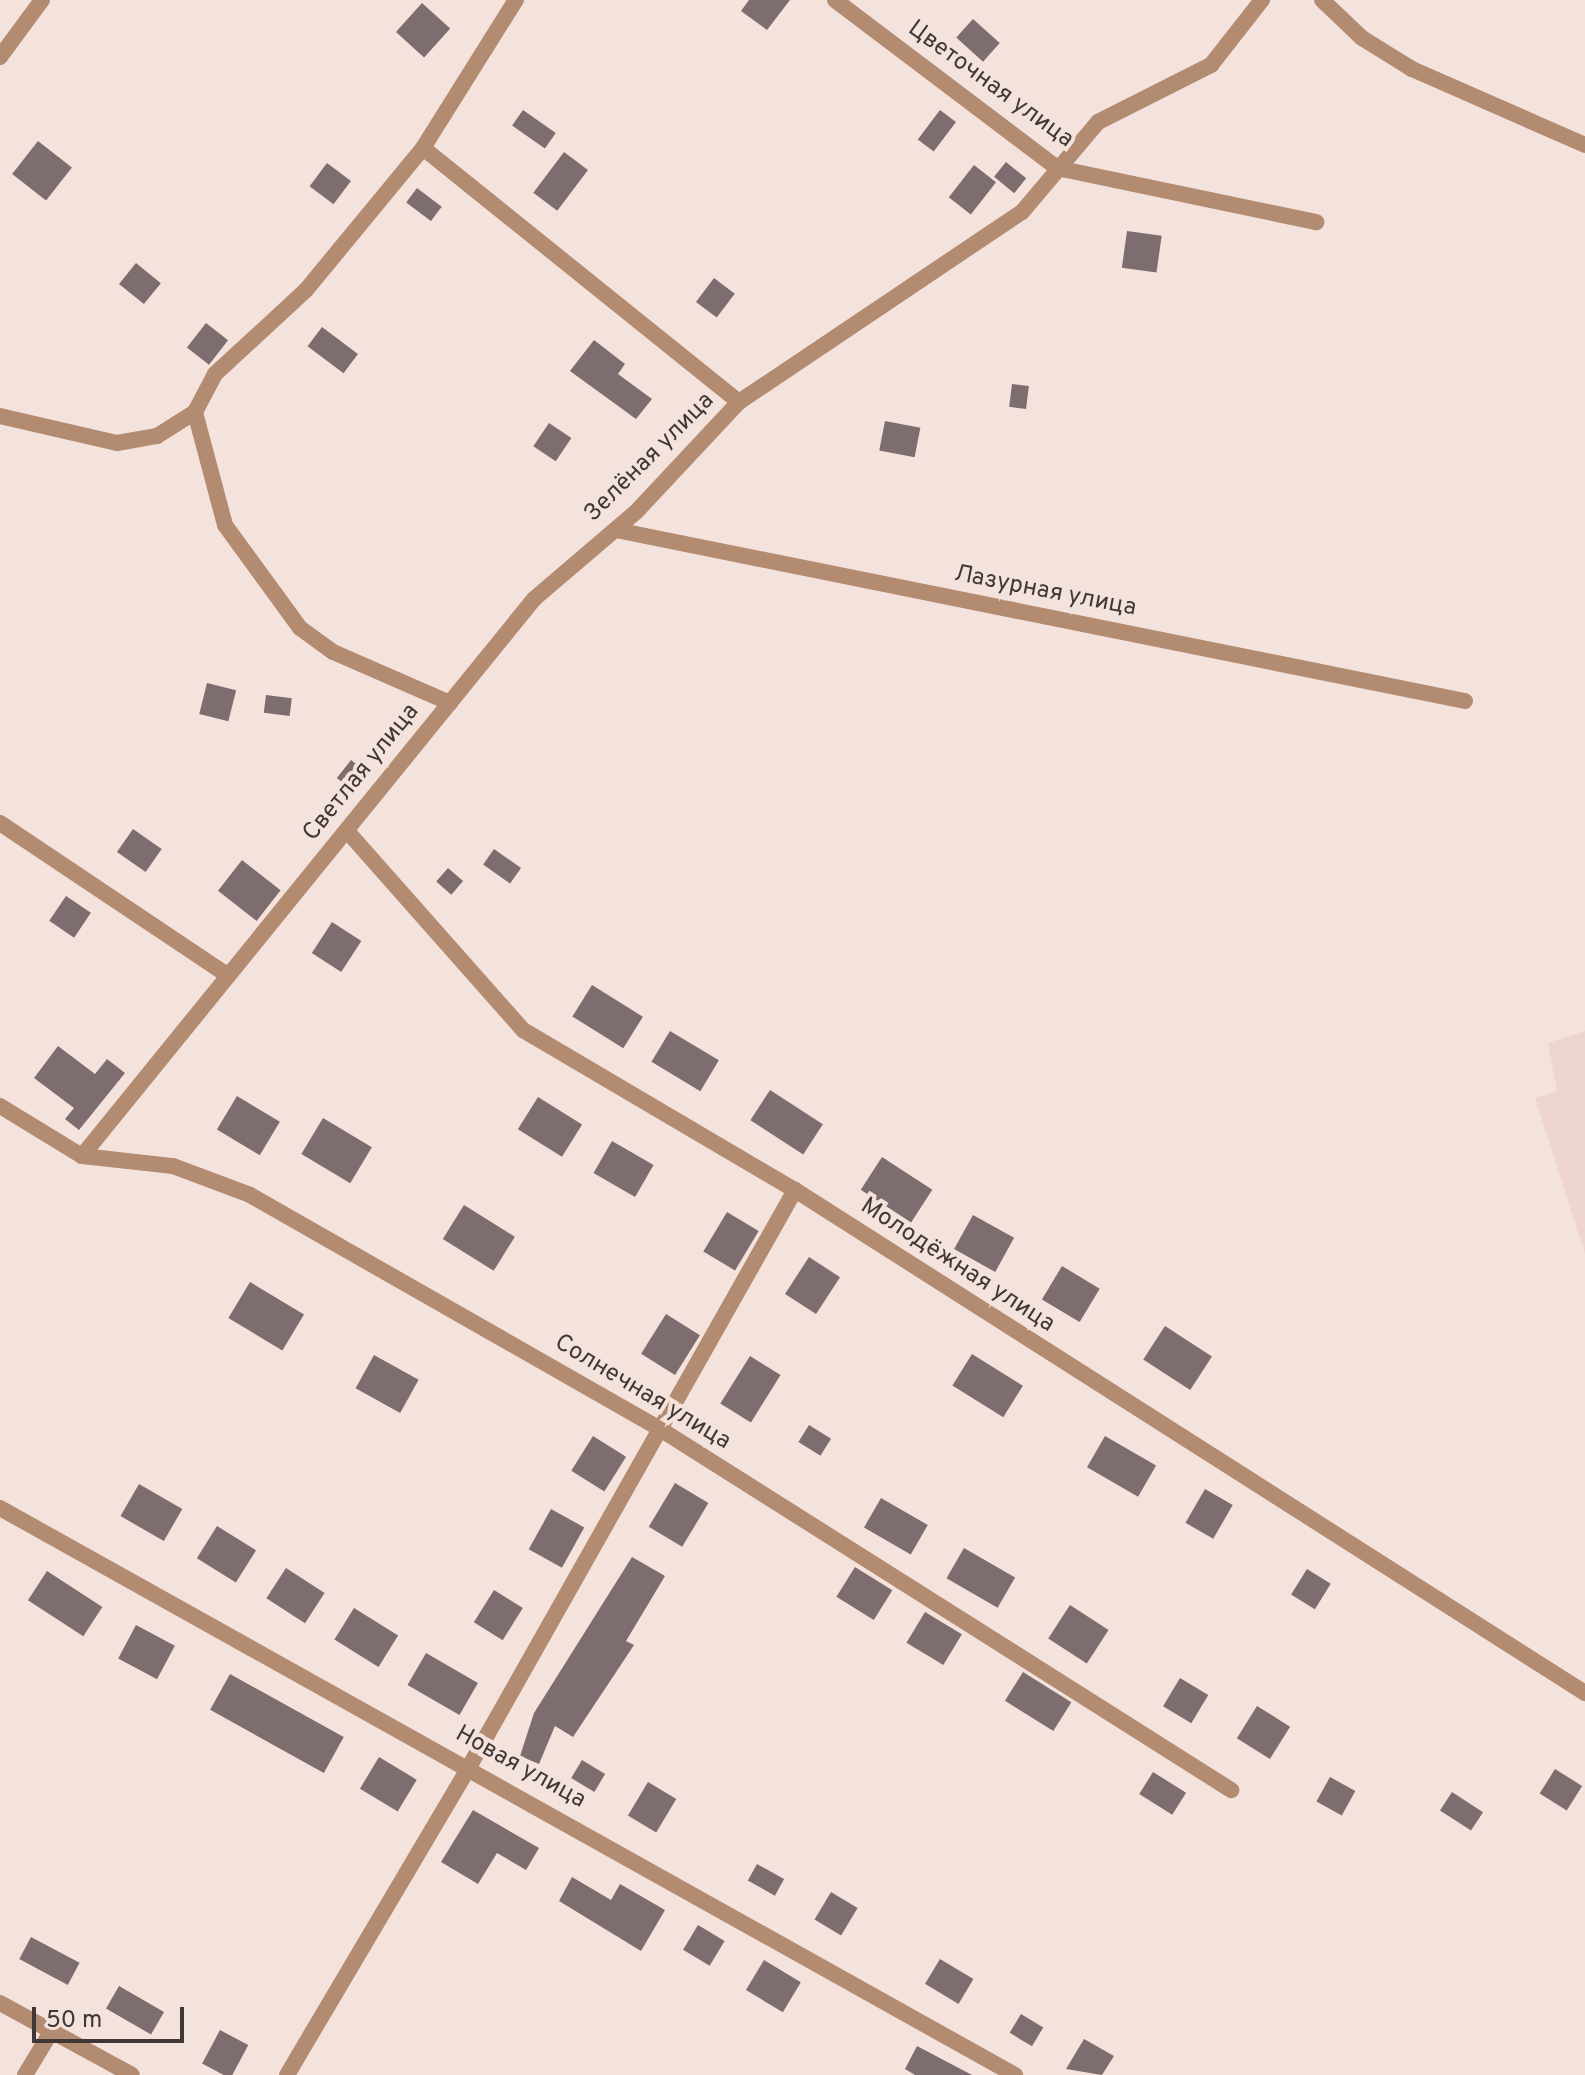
<!DOCTYPE html>
<html>
<head>
<meta charset="utf-8">
<style>
	body { margin:0 }
	#map { position:relative; width:1585px; height:2075px; overflow:hidden; background:#f4e2dd; font-family:Overpass,sans-serif }
	div>[style] { position:absolute }
	.built>* { inset:0; background:#efd5cf }
	.building>* { inset:0; background:#7d6d6e; transform-origin:0 0 }
	.pedestrian>* { height:16px; margin:-8px; padding:0 8px; transform-origin:8px; border-radius:8px; background:#b28b71 }
	.minor>* { height:16px; margin:-8px; padding:0 8px; transform-origin:8px; border-radius:8px; background:#b28b71 }
	span { translate:-50% -50%; white-space:nowrap; text-align:center; line-height:1.15; -webkit-text-stroke:8px #f4e2dd; paint-order:stroke }
	.street-label { font-size:24px; color:#3f3836 }
	.scale { position:absolute; left:32px; top:2007px; width:152px; height:36px; box-sizing:border-box; border:4px solid #3f3836; border-top:0; padding-left:10px; font-size:24px; line-height:28px; white-space:nowrap; color:#3f3836; -webkit-text-stroke:6px #f4e2dd; paint-order:stroke }
</style>
</head>
<body>
<div id="map">
	<div class="built">
		<i style="clip-path:polygon(1585px 1031px,1585px 1254px,1535px 1098px,1557px 1091px,1548px 1043px)"></i>
	</div>
	<div class="building">
		<i style="clip-path:polygon(749px 0,790px 0,767px 30px,741px 11px)"></i>
		<i style="left:422px;top:3px;width:38px;height:39px;rotate:42deg"></i>
		<i style="left:973px;top:19px;width:36px;height:25px;rotate:42deg"></i>
		<i style="left:523px;top:110px;width:40px;height:19px;rotate:35deg"></i>
		<i style="left:940px;top:110px;width:20px;height:37px;rotate:37deg"></i>
		<i style="left:38px;top:141px;width:43px;height:42px;rotate:38deg"></i>
		<i style="left:564px;top:152px;width:30px;height:51px;rotate:37deg"></i>
		<i style="left:1006px;top:162px;width:26px;height:19px;rotate:39deg"></i>
		<i style="left:327px;top:163px;width:30px;height:29px;rotate:37deg"></i>
		<i style="left:974px;top:165px;width:28px;height:41px;rotate:38deg"></i>
		<i style="left:417px;top:188px;width:31px;height:18px;rotate:37deg"></i>
		<i style="left:1127px;top:231px;width:35px;height:37px;rotate:8deg"></i>
		<i style="left:136px;top:263px;width:32px;height:27px;rotate:39deg"></i>
		<i style="left:714px;top:278px;width:26px;height:30px;rotate:37deg"></i>
		<i style="left:206px;top:323px;width:28px;height:31px;rotate:38deg"></i>
		<i style="left:322px;top:327px;width:45px;height:24px;rotate:37deg"></i>
		<i style="clip-path:polygon(594px 340px,625px 364px,618px 374px,652px 399px,636px 419px,570px 371px)"></i>
		<i style="left:1012px;top:384px;width:17px;height:23px;rotate:7deg"></i>
		<i style="left:885px;top:421px;width:36px;height:30px;rotate:11deg"></i>
		<i style="left:549px;top:423px;width:27px;height:28px;rotate:34deg"></i>
		<i style="left:207px;top:683px;width:30px;height:32px;rotate:14deg"></i>
		<i style="left:266px;top:695px;width:26px;height:18px;rotate:7deg"></i>
		<i style="left:351px;top:760px;width:23px;height:23px;rotate:38deg"></i>
		<i style="left:133px;top:829px;width:35px;height:28px;rotate:35deg"></i>
		<i style="left:494px;top:849px;width:33px;height:19px;rotate:35deg"></i>
		<i style="left:242px;top:860px;width:49px;height:39px;rotate:38deg"></i>
		<i style="left:448px;top:868px;width:20px;height:18px;rotate:41deg"></i>
		<i style="left:66px;top:896px;width:30px;height:30px;rotate:34deg"></i>
		<i style="left:332px;top:922px;width:35px;height:37px;rotate:33deg"></i>
		<i style="left:592px;top:985px;width:60px;height:37px;rotate:32deg"></i>
		<i style="left:670px;top:1031px;width:57px;height:36px;rotate:31deg"></i>
		<i style="clip-path:polygon(58px 1046px,95px 1074px,107px 1059px,125px 1073px,79px 1130px,65px 1119px,74px 1108px,34px 1078px)"></i>
		<i style="left:770px;top:1090px;width:63px;height:36px;rotate:33deg"></i>
		<i style="left:237px;top:1096px;width:50px;height:39px;rotate:31deg"></i>
		<i style="left:538px;top:1097px;width:52px;height:38px;rotate:32deg"></i>
		<i style="left:323px;top:1118px;width:57px;height:42px;rotate:31deg"></i>
		<i style="left:612px;top:1141px;width:48px;height:37px;rotate:30deg"></i>
		<i style="left:882px;top:1157px;width:60px;height:39px;rotate:33deg"></i>
		<i style="left:464px;top:1205px;width:60px;height:40px;rotate:32deg"></i>
		<i style="left:727px;top:1212px;width:37px;height:46px;rotate:31deg"></i>
		<i style="left:973px;top:1215px;width:47px;height:39px;rotate:29deg"></i>
		<i style="left:809px;top:1257px;width:37px;height:44px;rotate:33deg"></i>
		<i style="left:1062px;top:1266px;width:44px;height:39px;rotate:31deg"></i>
		<i style="left:250px;top:1282px;width:63px;height:42px;rotate:31deg"></i>
		<i style="left:666px;top:1314px;width:40px;height:47px;rotate:32deg"></i>
		<i style="left:1165px;top:1326px;width:56px;height:40px;rotate:33deg"></i>
		<i style="left:972px;top:1354px;width:60px;height:37px;rotate:32deg"></i>
		<i style="left:374px;top:1355px;width:51px;height:38px;rotate:29deg"></i>
		<i style="left:750px;top:1356px;width:36px;height:56px;rotate:32deg"></i>
		<i style="left:809px;top:1425px;width:26px;height:20px;rotate:32deg"></i>
		<i style="left:593px;top:1436px;width:39px;height:41px;rotate:32deg"></i>
		<i style="left:1105px;top:1436px;width:59px;height:36px;rotate:30deg"></i>
		<i style="left:675px;top:1483px;width:39px;height:51px;rotate:31deg"></i>
		<i style="left:139px;top:1484px;width:50px;height:37px;rotate:30deg"></i>
		<i style="left:1205px;top:1489px;width:32px;height:39px;rotate:30deg"></i>
		<i style="left:881px;top:1498px;width:54px;height:34px;rotate:30deg"></i>
		<i style="left:551px;top:1509px;width:38px;height:46px;rotate:29deg"></i>
		<i style="left:217px;top:1526px;width:46px;height:38px;rotate:32deg"></i>
		<i style="left:964px;top:1548px;width:59px;height:35px;rotate:30deg"></i>
		<i style="clip-path:polygon(632px 1557px,665px 1576px,626px 1641px,634px 1645px,573px 1737px,555px 1726px,539px 1764px,520px 1756px,534px 1713px)"></i>
		<i style="left:855px;top:1567px;width:44px;height:35px;rotate:32deg"></i>
		<i style="left:286px;top:1568px;width:46px;height:36px;rotate:33deg"></i>
		<i style="left:1307px;top:1569px;width:28px;height:30px;rotate:32deg"></i>
		<i style="left:47px;top:1571px;width:66px;height:35px;rotate:33deg"></i>
		<i style="left:494px;top:1590px;width:34px;height:38px;rotate:32deg"></i>
		<i style="left:1070px;top:1605px;width:46px;height:40px;rotate:33deg"></i>
		<i style="left:354px;top:1608px;width:52px;height:37px;rotate:32deg"></i>
		<i style="left:925px;top:1612px;width:43px;height:36px;rotate:31deg"></i>
		<i style="left:136px;top:1625px;width:44px;height:38px;rotate:28deg"></i>
		<i style="left:426px;top:1653px;width:60px;height:37px;rotate:30deg"></i>
		<i style="left:1023px;top:1672px;width:57px;height:34px;rotate:32deg"></i>
		<i style="left:230px;top:1674px;width:130px;height:41px;rotate:29deg"></i>
		<i style="left:1180px;top:1678px;width:33px;height:33px;rotate:31deg"></i>
		<i style="left:1257px;top:1706px;width:39px;height:38px;rotate:32deg"></i>
		<i style="left:379px;top:1757px;width:44px;height:37px;rotate:31deg"></i>
		<i style="left:582px;top:1760px;width:27px;height:21px;rotate:31deg"></i>
		<i style="left:1555px;top:1769px;width:32px;height:29px;rotate:32deg"></i>
		<i style="left:1153px;top:1772px;width:39px;height:26px;rotate:32deg"></i>
		<i style="left:1330px;top:1777px;width:29px;height:28px;rotate:29deg"></i>
		<i style="left:648px;top:1782px;width:33px;height:39px;rotate:31deg"></i>
		<i style="left:1452px;top:1792px;width:37px;height:22px;rotate:33deg"></i>
		<i style="clip-path:polygon(473px 1810px,539px 1848px,526px 1870px,497px 1853px,478px 1884px,441px 1862px)"></i>
		<i style="left:757px;top:1864px;width:31px;height:19px;rotate:29deg"></i>
		<i style="clip-path:polygon(572px 1877px,611px 1900px,620px 1884px,665px 1910px,641px 1951px,559px 1901px)"></i>
		<i style="left:831px;top:1892px;width:31px;height:32px;rotate:31deg"></i>
		<i style="left:698px;top:1925px;width:31px;height:29px;rotate:31deg"></i>
		<i style="left:31px;top:1937px;width:55px;height:25px;rotate:28deg"></i>
		<i style="left:940px;top:1959px;width:39px;height:29px;rotate:31deg"></i>
		<i style="left:764px;top:1960px;width:43px;height:35px;rotate:31deg"></i>
		<i style="left:119px;top:1986px;width:52px;height:26px;rotate:30deg"></i>
		<i style="left:1021px;top:2014px;width:26px;height:22px;rotate:31deg"></i>
		<i style="left:220px;top:2030px;width:32px;height:38px;rotate:28deg"></i>
		<i style="clip-path:polygon(1084px 2039px,1114px 2056px,1102px 2075px,1066px 2069px)"></i>
		<i style="clip-path:polygon(917px 2046px,972px 2075px,915px 2075px,905px 2069px)"></i>
	</div>
	<div class="pedestrian">
		<i style="left:25px;top:2075px;width:50px;rotate:-58.8deg"></i>
		<i style="left:287px;top:2075px;width:358px;rotate:-59.4deg"></i>
	</div>
	<div class="minor">
		<i style="left:835px;top:0;width:278px;rotate:37.1deg"></i>
		<i style="left:1057px;top:168px;width:265px;rotate:11.8deg"></i>
		<i style="left:1322px;top:0;width:55px;rotate:43.5deg"></i>
		<i style="left:1362px;top:38px;width:59px;rotate:31.8deg"></i>
		<i style="left:1412px;top:69px;width:189px;rotate:23.7deg"></i>
		<i style="left:0;top:57px;width:71px;rotate:-53.6deg"></i>
		<i style="left:739px;top:402px;width:341px;rotate:-33.9deg"></i>
		<i style="left:1022px;top:212px;width:118px;rotate:-49.8deg"></i>
		<i style="left:1098px;top:122px;width:127px;rotate:-26.8deg"></i>
		<i style="left:1211px;top:65px;width:83px;rotate:-51.9deg"></i>
		<i style="left:0;top:416px;width:120px;rotate:13deg"></i>
		<i style="left:117px;top:443px;width:41px;rotate:-9.9deg"></i>
		<i style="left:157px;top:436px;width:45px;rotate:-32.3deg"></i>
		<i style="left:616px;top:530px;width:866px;rotate:11.39deg"></i>
		<i style="left:450px;top:703px;width:128px;rotate:-156.4deg"></i>
		<i style="left:333px;top:652px;width:41px;rotate:-144deg"></i>
		<i style="left:300px;top:628px;width:127px;rotate:-126.1deg"></i>
		<i style="left:225px;top:525px;width:117px;rotate:-104.9deg"></i>
		<i style="left:195px;top:412px;width:43px;rotate:-62.2deg"></i>
		<i style="left:215px;top:374px;width:124px;rotate:-42.7deg"></i>
		<i style="left:306px;top:290px;width:184px;rotate:-50.5deg"></i>
		<i style="left:423px;top:148px;width:175px;rotate:-57.9deg"></i>
		<i style="left:0;top:823px;width:270px;rotate:33.8deg"></i>
		<i style="left:347px;top:831px;width:266px;rotate:48.5deg"></i>
		<i style="left:523px;top:1030px;width:316px;rotate:30.5deg"></i>
		<i style="left:795px;top:1190px;width:937px;rotate:32.49deg"></i>
		<i style="left:0;top:1106px;width:96px;rotate:31.4deg"></i>
		<i style="left:82px;top:1156px;width:92px;rotate:6.3deg"></i>
		<i style="left:173px;top:1166px;width:82px;rotate:20.6deg"></i>
		<i style="left:250px;top:1195px;width:472px;rotate:29.7deg"></i>
		<i style="left:660px;top:1429px;width:676px;rotate:32.3deg"></i>
		<i style="left:82px;top:1156px;width:717px;rotate:-50.94deg"></i>
		<i style="left:534px;top:599px;width:134px;rotate:-40.5deg"></i>
		<i style="left:636px;top:512px;width:151px;rotate:-46.9deg"></i>
		<i style="left:739px;top:402px;width:405px;rotate:-141.2deg"></i>
		<i style="left:0;top:1508px;width:1163px;rotate:29.19deg"></i>
		<i style="left:469px;top:1767px;width:663px;rotate:-60.53deg"></i>
		<i style="left:0;top:2003px;width:150px;rotate:28.6deg"></i>
	</div>
	<div class="street-label">
		<span style="left:990px;top:85px;rotate:36deg">Цветочная улица</span>
		<span style="left:650px;top:458px;rotate:-45deg">Зелёная улица</span>
		<span style="left:1045px;top:592px;rotate:11deg">Лазурная улица</span>
		<span style="left:362px;top:773px;rotate:-51deg">Светлая улица</span>
		<span style="left:957px;top:1266px;rotate:33deg">Молодёжная улица</span>
		<span style="left:642px;top:1393px;rotate:31deg">Солнечная улица</span>
		<span style="left:520px;top:1768px;rotate:29deg">Новая улица</span>
	</div>
	<div class="scale">50 m</div>
</div>
</body>
</html>
